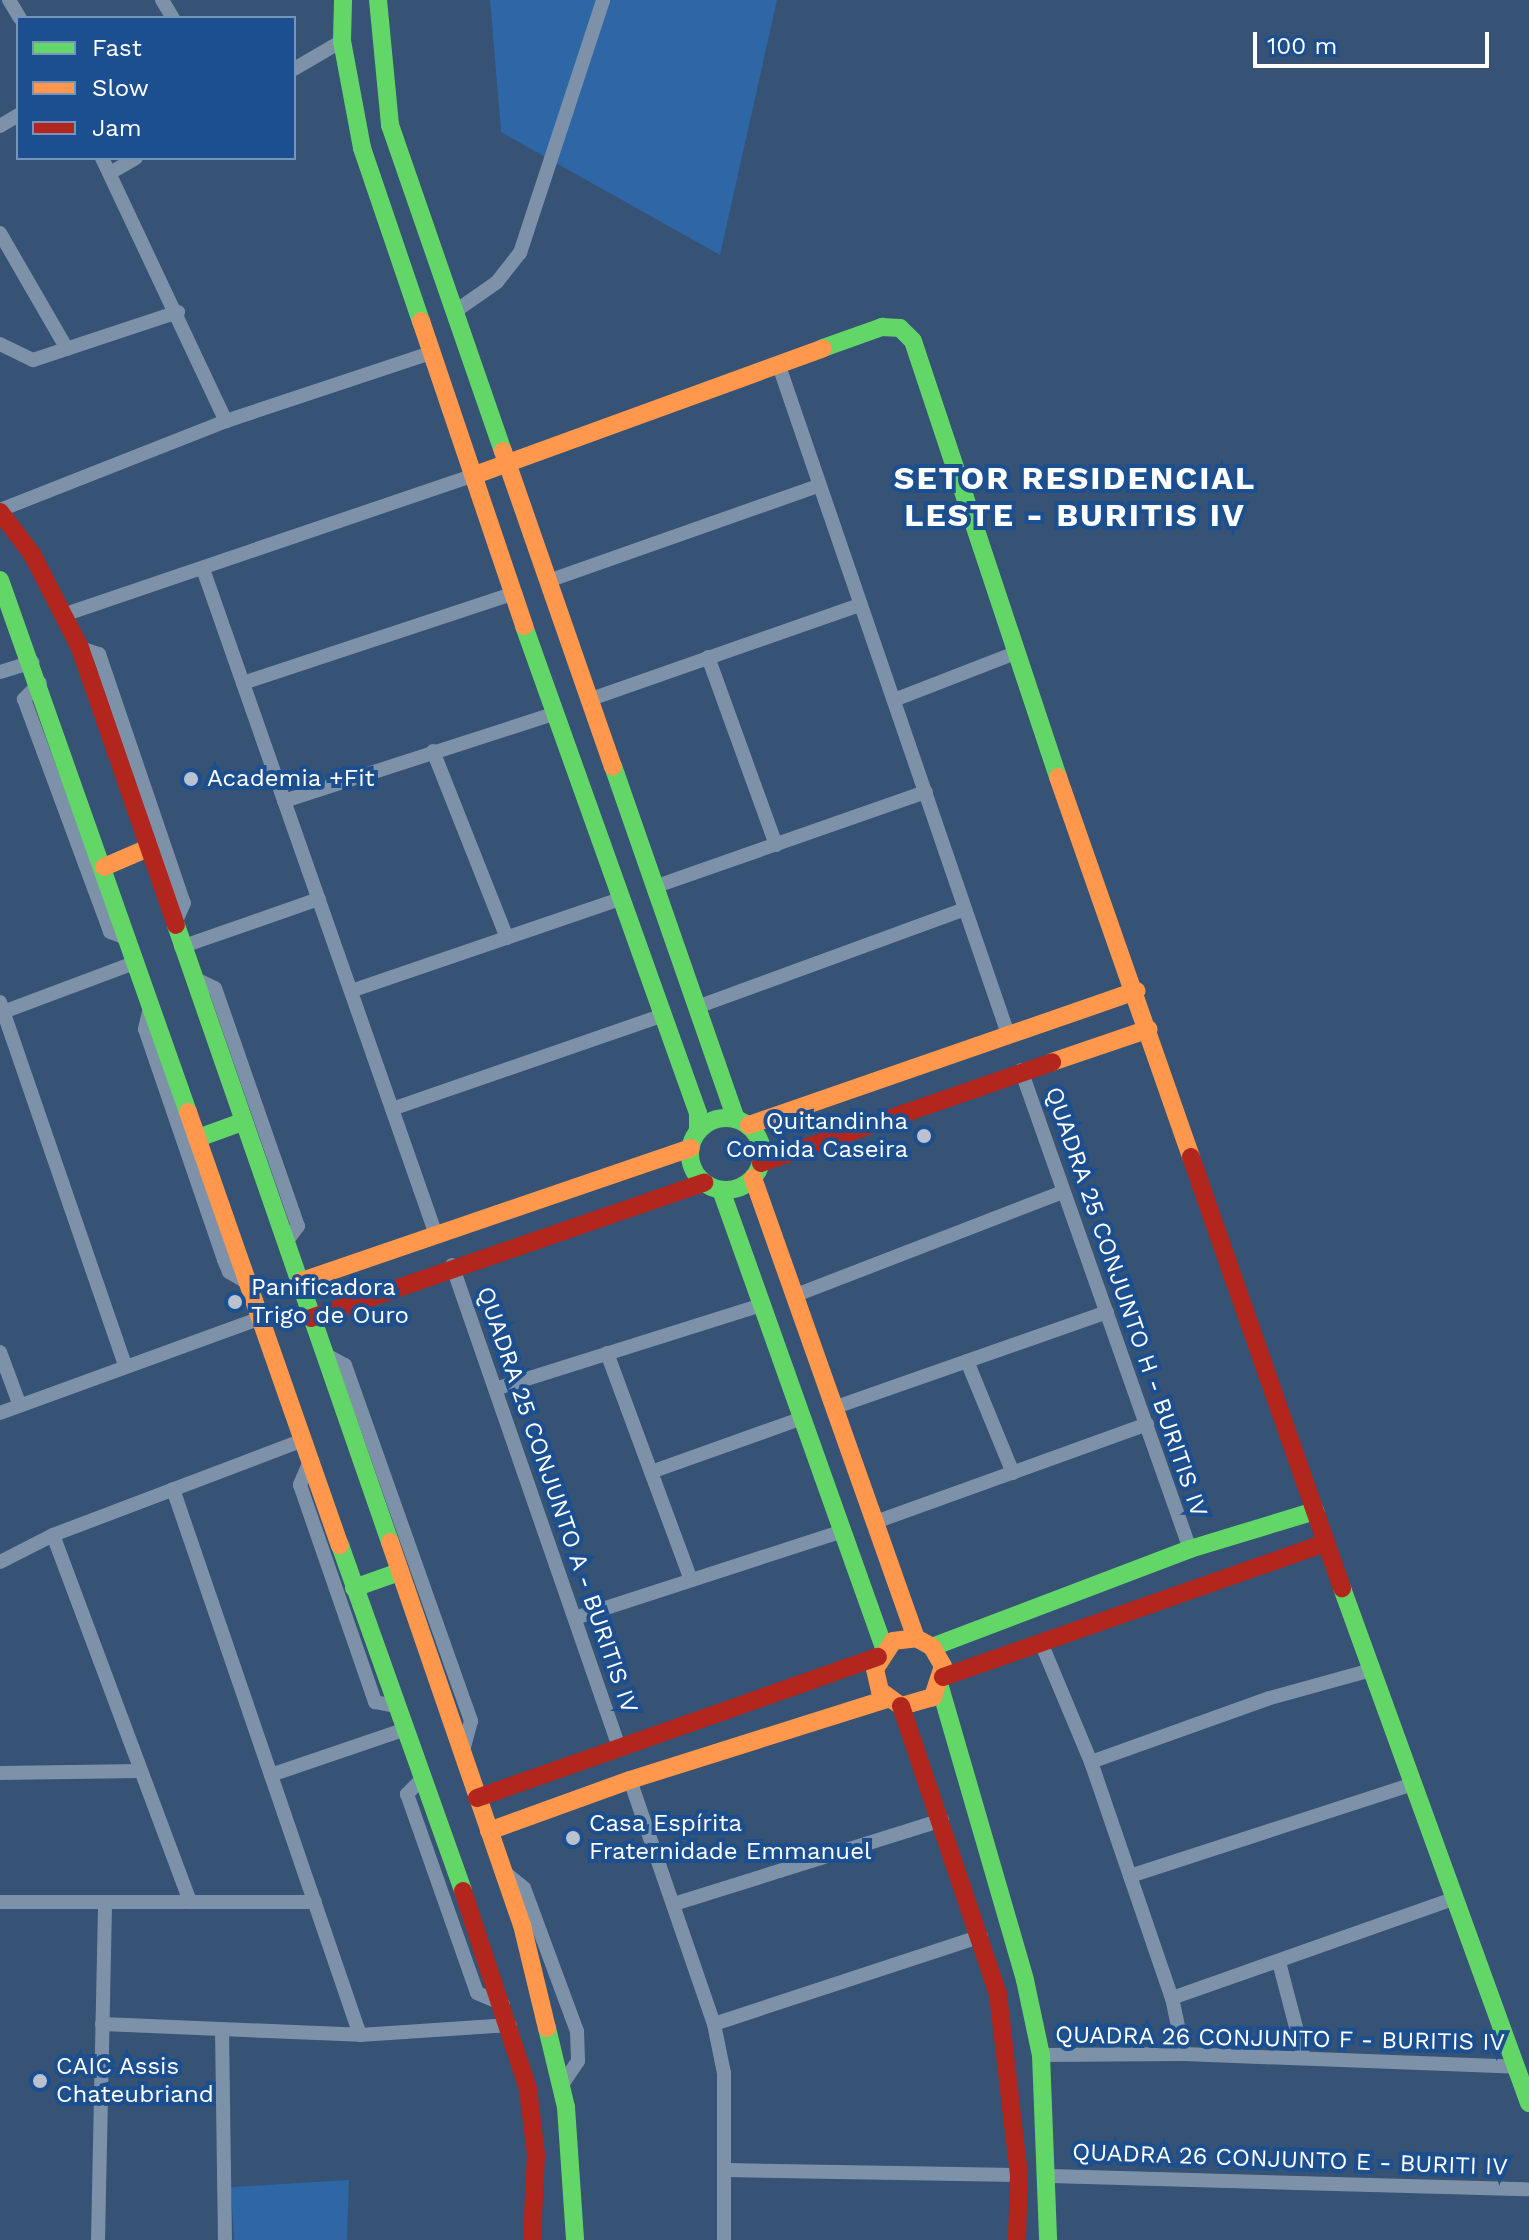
<!DOCTYPE html>
<html>
<head>
<meta charset="utf-8">
<style>
	body { margin:0 }
	#map { position:relative; width:1529px; height:2240px; overflow:hidden; background:#365274; font-family:"Work Sans",sans-serif }
	div>[style] { position:absolute }
	.green>* { inset:0; background:#2f66a5 }
	.street>* { height:14px; margin:-7px; padding:0 7px; transform-origin:7px; border-radius:7px; background:#7d92a8 }
	.fast>* { height:18px; margin:-9px; padding:0 9px; transform-origin:9px; border-radius:9px; background:#63d668 }
	.fast>.ring { margin:-9px; padding:0; box-sizing:content-box; background:none; border:18px solid #63d668; border-radius:50% }
	.slow>* { height:18px; margin:-9px; padding:0 9px; transform-origin:9px; border-radius:9px; background:#ff974d }
	.jam>* { height:18px; margin:-9px; padding:0 9px; transform-origin:9px; border-radius:9px; background:#b3261e }
	.dots>* { width:22px; height:22px; translate:-50% -50%; box-sizing:border-box; border:4px solid #1b4f8f; border-radius:50% }
	span { translate:-50% -50%; white-space:nowrap; text-align:center; line-height:1.15; -webkit-text-stroke:8px #1b4f8f; paint-order:stroke }
	.poi-label { font-size:24px; color:#fff }
	.left { translate:0 -50%; text-align:left }
	.right { translate:-100% -50%; text-align:right }
	.street-label { font-size:24px; color:#fff }
	.district-label { font-size:32px; color:#fff; font-weight:700; letter-spacing:2px }
	.legend { position:absolute; left:16px; top:16px; width:280px; height:144px; box-sizing:border-box; background:#1b4f8f; border:2px solid #7695bc; margin:0; padding:10px 14px; list-style:none; font-size:24px; color:#fff }
	.legend li { display:flex; align-items:center; gap:16px; height:40px }
	.legend b { width:40px; border:2px solid #7695bc }
	.scale { position:absolute; left:1253px; top:32px; width:236px; height:36px; box-sizing:border-box; border:4px solid #fff; border-top:0; padding-left:10px; font-size:24px; line-height:28px; white-space:nowrap; color:#fff; -webkit-text-stroke:6px #1b4f8f; paint-order:stroke }
</style>
</head>
<body>
<div id="map">
	<div class="green">
		<i style="clip-path:polygon(490px 0,777px 0,720px 255px,501px 132px)"></i>
		<i style="clip-path:polygon(349px 2180px,347px 2240px,234px 2240px,231px 2187px)"></i>
	</div>
	<div class="street">
		<i style="left:9px;top:0;width:21px;rotate:59deg"></i>
		<i style="left:162px;top:0;width:21px;rotate:59deg"></i>
		<i style="left:294px;top:69px;width:56px;rotate:-30.3deg"></i>
		<i style="left:0;top:126px;width:21px;rotate:-31deg"></i>
		<i style="left:102px;top:158px;width:291px;rotate:64.8deg"></i>
		<i style="left:110px;top:173px;width:30px;rotate:-30deg"></i>
		<i style="left:0;top:233px;width:134px;rotate:60deg"></i>
		<i style="left:457px;top:310px;width:49px;rotate:-35deg"></i>
		<i style="left:497px;top:282px;width:37px;rotate:-52deg"></i>
		<i style="left:520px;top:253px;width:266px;rotate:-71.8deg"></i>
		<i style="left:0;top:344px;width:37px;rotate:26deg"></i>
		<i style="left:33px;top:360px;width:153px;rotate:-18.3deg"></i>
		<i style="left:778px;top:363px;width:712px;rotate:71.08deg"></i>
		<i style="left:0;top:510px;width:243px;rotate:-21.5deg"></i>
		<i style="left:226px;top:421px;width:216px;rotate:-18.4deg"></i>
		<i style="left:203px;top:569px;width:702px;rotate:70.71deg"></i>
		<i style="left:548px;top:581px;width:286px;rotate:-19.4deg"></i>
		<i style="left:66px;top:614px;width:432px;rotate:-18.8deg"></i>
		<i style="left:80px;top:648px;width:20px;rotate:18deg"></i>
		<i style="left:99px;top:654px;width:263px;rotate:71.2deg"></i>
		<i style="left:184px;top:903px;width:24px;rotate:114deg"></i>
		<i style="left:708px;top:657px;width:200px;rotate:70.1deg"></i>
		<i style="left:0;top:672px;width:34px;rotate:-17deg"></i>
		<i style="left:40px;top:683px;width:23px;rotate:135deg"></i>
		<i style="left:24px;top:699px;width:248px;rotate:69.7deg"></i>
		<i style="left:110px;top:932px;width:20px;rotate:20deg"></i>
		<i style="left:243px;top:683px;width:287px;rotate:-18.3deg"></i>
		<i style="left:591px;top:699px;width:285px;rotate:-19.3deg"></i>
		<i style="left:894px;top:700px;width:130px;rotate:-21.2deg"></i>
		<i style="left:433px;top:751px;width:201px;rotate:68.4deg"></i>
		<i style="left:284px;top:801px;width:284px;rotate:-17.9deg"></i>
		<i style="left:654px;top:887px;width:288px;rotate:-19.3deg"></i>
		<i style="left:181px;top:947px;width:146px;rotate:-19.2deg"></i>
		<i style="left:192px;top:977px;width:25px;rotate:26deg"></i>
		<i style="left:215px;top:988px;width:252px;rotate:70.8deg"></i>
		<i style="left:298px;top:1226px;width:21px;rotate:127deg"></i>
		<i style="left:351px;top:991px;width:287px;rotate:-18.9deg"></i>
		<i style="left:0;top:1002px;width:384px;rotate:71deg"></i>
		<i style="left:151px;top:1003px;width:27px;rotate:103deg"></i>
		<i style="left:145px;top:1029px;width:244px;rotate:71.1deg"></i>
		<i style="left:224px;top:1260px;width:13px;rotate:67deg"></i>
		<i style="left:229px;top:1272px;width:22px;rotate:30deg"></i>
		<i style="left:697px;top:1007px;width:285px;rotate:-20.1deg"></i>
		<i style="left:3px;top:1012px;width:143px;rotate:-20.5deg"></i>
		<i style="left:1021px;top:1070px;width:508px;rotate:70.57deg"></i>
		<i style="left:392px;top:1109px;width:288px;rotate:-19.1deg"></i>
		<i style="left:452px;top:1265px;width:513px;rotate:70.89deg"></i>
		<i style="left:796px;top:1295px;width:286px;rotate:-21.1deg"></i>
		<i style="left:0;top:1352px;width:54px;rotate:69.6deg"></i>
		<i style="left:323px;top:1353px;width:25px;rotate:29deg"></i>
		<i style="left:345px;top:1365px;width:378px;rotate:70.5deg"></i>
		<i style="left:471px;top:1721px;width:35px;rotate:105deg"></i>
		<i style="left:607px;top:1353px;width:242px;rotate:69.7deg"></i>
		<i style="left:967px;top:1361px;width:121px;rotate:67.7deg"></i>
		<i style="left:495px;top:1389px;width:279px;rotate:-17.5deg"></i>
		<i style="left:836px;top:1407px;width:287px;rotate:-19.3deg"></i>
		<i style="left:0;top:1413px;width:278px;rotate:-20deg"></i>
		<i style="left:310px;top:1461px;width:26px;rotate:113deg"></i>
		<i style="left:300px;top:1485px;width:230px;rotate:70.9deg"></i>
		<i style="left:375px;top:1702px;width:20px;rotate:11deg"></i>
		<i style="left:651px;top:1472px;width:158px;rotate:-19.6deg"></i>
		<i style="left:878px;top:1521px;width:286px;rotate:-19.8deg"></i>
		<i style="left:53px;top:1535px;width:392px;rotate:69.5deg"></i>
		<i style="left:0;top:1562px;width:59px;rotate:-27deg"></i>
		<i style="left:53px;top:1535px;width:267px;rotate:-20.8deg"></i>
		<i style="left:575px;top:1618px;width:279px;rotate:-18deg"></i>
		<i style="left:1042px;top:1645px;width:127px;rotate:67.3deg"></i>
		<i style="left:1091px;top:1762px;width:250px;rotate:71.1deg"></i>
		<i style="left:1172px;top:1998px;width:57px;rotate:77.9deg"></i>
		<i style="left:1091px;top:1762px;width:190px;rotate:-19.7deg"></i>
		<i style="left:1270px;top:1698px;width:105px;rotate:-15.5deg"></i>
		<i style="left:0;top:1773px;width:141px;rotate:-0.8deg"></i>
		<i style="left:271px;top:1775px;width:139px;rotate:-18.8deg"></i>
		<i style="left:421px;top:1780px;width:20px;rotate:135deg"></i>
		<i style="left:407px;top:1794px;width:211px;rotate:70.6deg"></i>
		<i style="left:477px;top:1993px;width:28px;rotate:23deg"></i>
		<i style="left:630px;top:1780px;width:258px;rotate:71deg"></i>
		<i style="left:714px;top:2024px;width:50px;rotate:78.5deg"></i>
		<i style="left:724px;top:2073px;width:167px;rotate:90deg"></i>
		<i style="left:503px;top:1871px;width:27px;rotate:39deg"></i>
		<i style="left:524px;top:1888px;width:153px;rotate:69.7deg"></i>
		<i style="left:577px;top:2031px;width:30px;rotate:88deg"></i>
		<i style="left:578px;top:2061px;width:29px;rotate:124deg"></i>
		<i style="left:1130px;top:1876px;width:294px;rotate:-18deg"></i>
		<i style="left:0;top:1902px;width:315px"></i>
		<i style="left:674px;top:1904px;width:281px;rotate:-17.4deg"></i>
		<i style="left:1279px;top:1962px;width:99px;rotate:75.4deg"></i>
		<i style="left:1172px;top:1998px;width:296px;rotate:-19.4deg"></i>
		<i style="left:102px;top:2024px;width:258px;rotate:2.4deg"></i>
		<i style="left:360px;top:2035px;width:577px;rotate:-108.91deg"></i>
		<i style="left:714px;top:2024px;width:281px;rotate:-18.2deg"></i>
		<i style="left:222px;top:2029px;width:211px;rotate:89.2deg"></i>
		<i style="left:360px;top:2035px;width:150px;rotate:-3.8deg"></i>
		<i style="left:1041px;top:2055px;width:143px;rotate:-0.4deg"></i>
		<i style="left:1184px;top:2054px;width:333px;rotate:2.2deg"></i>
		<i style="left:726px;top:2170px;width:293px;rotate:1deg"></i>
		<i style="left:1050px;top:2176px;width:479px;rotate:1.6deg"></i>
		<i style="left:98px;top:2240px;width:338px;rotate:-88.8deg"></i>
	</div>
	<div class="fast">
		<i style="left:343px;top:0;width:41px;rotate:91.4deg"></i>
		<i style="left:342px;top:41px;width:109px;rotate:79.4deg"></i>
		<i style="left:362px;top:148px;width:183px;rotate:71.2deg"></i>
		<i style="left:378px;top:0;width:126px;rotate:84.5deg"></i>
		<i style="left:390px;top:125px;width:345px;rotate:70.9deg"></i>
		<i style="left:823px;top:348px;width:63px;rotate:-19.6deg"></i>
		<i style="left:882px;top:327px;width:18px;rotate:3deg"></i>
		<i style="left:900px;top:328px;width:18px;rotate:45deg"></i>
		<i style="left:913px;top:341px;width:459px;rotate:71.6deg"></i>
		<i style="left:0;top:580px;width:564px;rotate:70.54deg"></i>
		<i style="left:524px;top:626px;width:517px;rotate:70.34deg"></i>
		<i style="left:698px;top:1113px;width:18px;rotate:90deg"></i>
		<i style="left:613px;top:766px;width:374px;rotate:70.8deg"></i>
		<i style="left:176px;top:925px;width:653px;rotate:70.87deg"></i>
		<i class="ring" style="left:690px;top:1118px;width:54px;height:54px"></i>
		<i style="left:198px;top:1138px;width:47px;rotate:-20deg"></i>
		<i style="left:721px;top:1190px;width:486px;rotate:70.4deg"></i>
		<i style="left:340px;top:1545px;width:367px;rotate:70.4deg"></i>
		<i style="left:354px;top:1588px;width:48px;rotate:-19.6deg"></i>
		<i style="left:1342px;top:1588px;width:548px;rotate:70.04deg"></i>
		<i style="left:932px;top:1647px;width:276px;rotate:-20.8deg"></i>
		<i style="left:1190px;top:1549px;width:131px;rotate:-16.9deg"></i>
		<i style="left:940px;top:1687px;width:305px;rotate:73.8deg"></i>
		<i style="left:1025px;top:1980px;width:77px;rotate:78deg"></i>
		<i style="left:1041px;top:2055px;width:185px;rotate:87.8deg"></i>
		<i style="left:547px;top:2028px;width:81px;rotate:76.5deg"></i>
		<i style="left:566px;top:2107px;width:133px;rotate:86.1deg"></i>
	</div>
	<div class="slow">
		<i style="left:421px;top:321px;width:322px;rotate:71.3deg"></i>
		<i style="left:503px;top:451px;width:334px;rotate:70.8deg"></i>
		<i style="left:475px;top:475px;width:370px;rotate:-20deg"></i>
		<i style="left:1058px;top:777px;width:403px;rotate:70.7deg"></i>
		<i style="left:104px;top:867px;width:48px;rotate:-23.4deg"></i>
		<i style="left:1052px;top:1062px;width:102px;rotate:-18.8deg"></i>
		<i style="left:188px;top:1112px;width:459px;rotate:70.7deg"></i>
		<i style="left:749px;top:1125px;width:410px;rotate:-19.1deg"></i>
		<i style="left:753px;top:1178px;width:488px;rotate:70.5deg"></i>
		<i style="left:916px;top:1638px;width:18px;rotate:29deg"></i>
		<i style="left:932px;top:1647px;width:22px;rotate:60deg"></i>
		<i style="left:943px;top:1666px;width:33px;rotate:108deg"></i>
		<i style="left:933px;top:1697px;width:33px;rotate:164deg"></i>
		<i style="left:901px;top:1706px;width:26px;rotate:-144deg"></i>
		<i style="left:880px;top:1691px;width:23px;rotate:-103deg"></i>
		<i style="left:875px;top:1669px;width:33px;rotate:-57deg"></i>
		<i style="left:893px;top:1641px;width:23px;rotate:-7deg"></i>
		<i style="left:299px;top:1282px;width:414px;rotate:-18.9deg"></i>
		<i style="left:390px;top:1542px;width:405px;rotate:71deg"></i>
		<i style="left:522px;top:1925px;width:106px;rotate:76.4deg"></i>
		<i style="left:489px;top:1831px;width:150px;rotate:-19.9deg"></i>
		<i style="left:630px;top:1780px;width:269px;rotate:-17.5deg"></i>
	</div>
	<div class="jam">
		<i style="left:0;top:512px;width:53px;rotate:52.7deg"></i>
		<i style="left:32px;top:554px;width:106px;rotate:62.9deg"></i>
		<i style="left:80px;top:648px;width:293px;rotate:70.9deg"></i>
		<i style="left:1191px;top:1157px;width:457px;rotate:70.7deg"></i>
		<i style="left:761px;top:1163px;width:308px;rotate:-19.1deg"></i>
		<i style="left:311px;top:1318px;width:416px;rotate:-19deg"></i>
		<i style="left:943px;top:1677px;width:406px;rotate:-19.3deg"></i>
		<i style="left:901px;top:1706px;width:304px;rotate:71.4deg"></i>
		<i style="left:998px;top:1994px;width:182px;rotate:83.4deg"></i>
		<i style="left:1019px;top:2175px;width:65px;rotate:91.8deg"></i>
		<i style="left:477px;top:1798px;width:425px;rotate:-19.4deg"></i>
		<i style="left:463px;top:1891px;width:208px;rotate:71.8deg"></i>
		<i style="left:528px;top:2089px;width:65px;rotate:83deg"></i>
		<i style="left:536px;top:2154px;width:86px;rotate:92.7deg"></i>
	</div>
	<div class="dots">
		<i style="left:191px;top:779px;background:#b9c2ce"></i>
		<i style="left:924px;top:1136px;background:#b9c2ce"></i>
		<i style="left:235px;top:1302px;background:#b9c2ce"></i>
		<i style="left:573px;top:1838px;background:#b9c2ce"></i>
		<i style="left:40px;top:2081px;background:#b9c2ce"></i>
	</div>
	<div class="poi-label">
		<span class="left" style="left:207px;top:779px">Academia +Fit</span>
		<span class="right" style="left:908px;top:1136px">Quitandinha<br>Comida Caseira</span>
		<span class="left" style="left:251px;top:1302px">Panificadora<br>Trigo de Ouro</span>
		<span class="left" style="left:589px;top:1838px">Casa Espírita<br>Fraternidade Emmanuel</span>
		<span class="left" style="left:56px;top:2081px">CAIC Assis<br>Chateubriand</span>
	</div>
	<div class="street-label">
		<span style="left:1126px;top:1302px;rotate:71deg">QUADRA 25 CONJUNTO H - BURITIS IV</span>
		<span style="left:557px;top:1500px;rotate:71deg">QUADRA 25 CONJUNTO A - BURITIS IV</span>
		<span style="left:1280px;top:2039px;rotate:1deg">QUADRA 26 CONJUNTO F - BURITIS IV</span>
		<span style="left:1290px;top:2160px;rotate:2deg">QUADRA 26 CONJUNTO E - BURITI IV</span>
	</div>
	<div class="district-label">
		<span style="left:1075px;top:497px">SETOR RESIDENCIAL<br>LESTE - BURITIS IV</span>
	</div>
	<ul class="legend">
	<li><b style="height:10px;background:#63d668"></b>Fast</li>
	<li><b style="height:10px;background:#ff974d"></b>Slow</li>
	<li><b style="height:10px;background:#b3261e"></b>Jam</li>
	</ul>
	<div class="scale">100 m</div>
</div>
</body>
</html>
